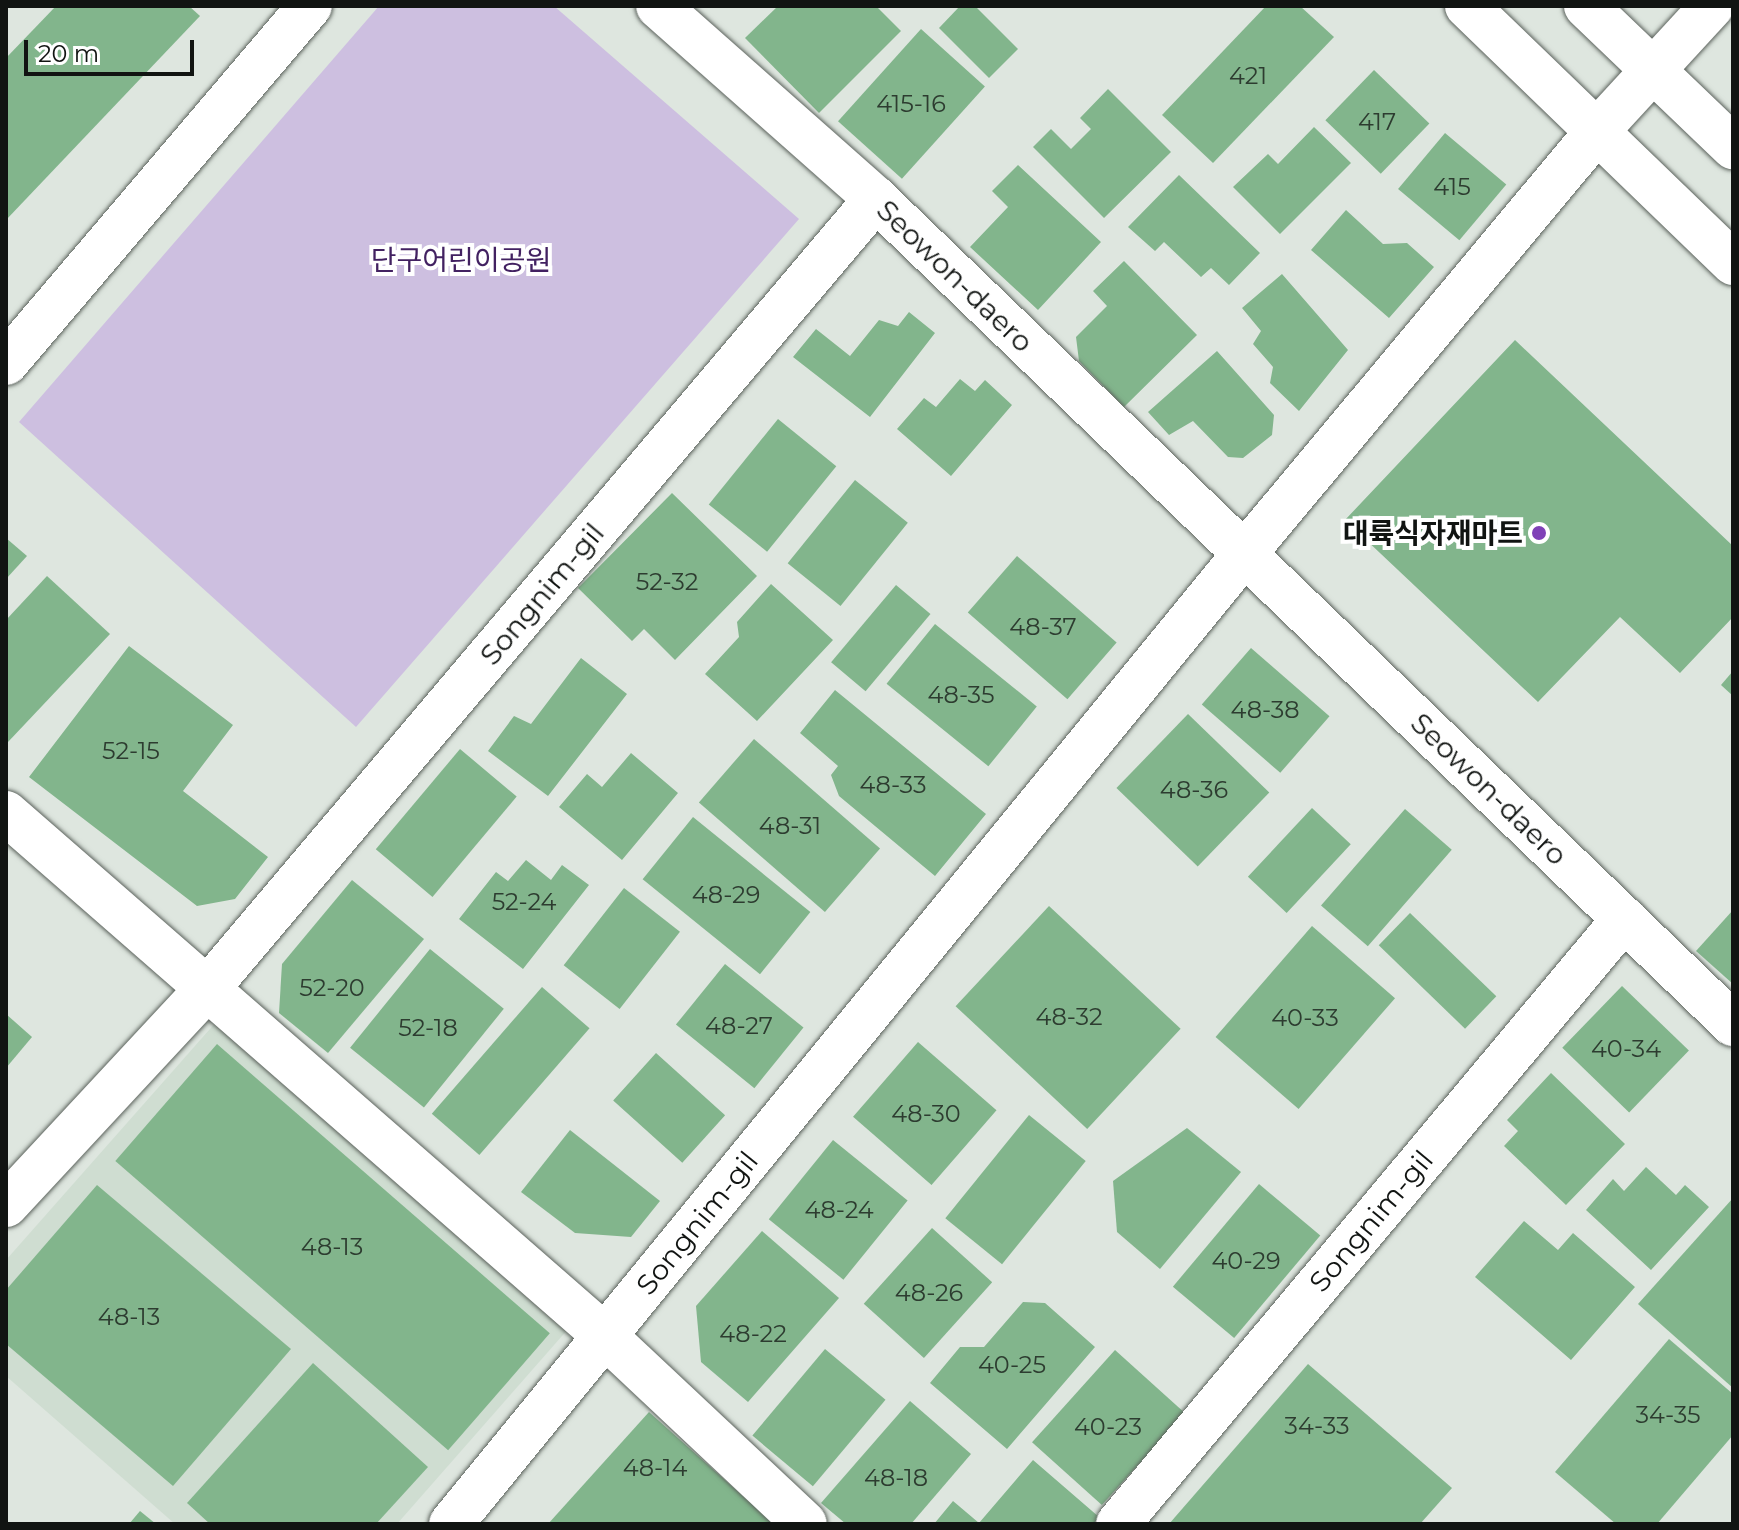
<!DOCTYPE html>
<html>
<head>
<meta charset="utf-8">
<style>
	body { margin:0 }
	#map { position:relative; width:1739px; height:1530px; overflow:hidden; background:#dee6df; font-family:Montserrat,"Noto Sans KR",sans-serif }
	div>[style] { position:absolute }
	.built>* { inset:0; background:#cfddd1 }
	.green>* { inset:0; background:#cdbfe0 }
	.building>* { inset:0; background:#82b58c; transform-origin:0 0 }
	.roads { filter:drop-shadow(0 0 2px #5b625c) drop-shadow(0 0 2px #5b625c) }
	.minor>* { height:44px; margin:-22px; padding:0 22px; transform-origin:22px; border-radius:22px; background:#fff }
	.dots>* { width:22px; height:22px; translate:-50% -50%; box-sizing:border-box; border:4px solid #fff; border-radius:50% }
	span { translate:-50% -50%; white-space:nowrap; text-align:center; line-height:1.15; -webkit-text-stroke:8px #fff; paint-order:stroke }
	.number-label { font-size:24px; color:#2d3c30 }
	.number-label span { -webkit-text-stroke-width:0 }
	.park-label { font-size:28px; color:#422161 }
	.street-label { font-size:28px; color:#111412 }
	.poi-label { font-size:28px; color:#111412; font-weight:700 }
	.right { translate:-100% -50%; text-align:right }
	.frame { position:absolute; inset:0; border:8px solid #111412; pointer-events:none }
	.scale { position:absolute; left:24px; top:40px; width:170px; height:36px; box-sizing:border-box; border:4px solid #111412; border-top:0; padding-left:10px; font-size:24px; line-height:28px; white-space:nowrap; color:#111412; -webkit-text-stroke:6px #fff; paint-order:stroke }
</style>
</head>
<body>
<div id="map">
	<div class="built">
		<i style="clip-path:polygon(217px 1021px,569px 1328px,397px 1524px,175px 1524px,6px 1376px,6px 1260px)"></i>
	</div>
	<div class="green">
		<i style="clip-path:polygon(379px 6px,554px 6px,799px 219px,356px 727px,19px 422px)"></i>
	</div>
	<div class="building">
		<i style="clip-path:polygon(56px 6px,189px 6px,200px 16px,6px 220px,6px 58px)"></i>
		<i style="clip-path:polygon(778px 6px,876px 6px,901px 31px,819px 113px,745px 38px)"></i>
		<i style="clip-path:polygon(960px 6px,975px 6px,1018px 49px,989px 78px,939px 28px)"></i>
		<i style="clip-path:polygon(1266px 6px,1300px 6px,1334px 37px,1213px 163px,1162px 115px)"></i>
		<i style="left:921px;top:29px;width:86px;height:124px;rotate:42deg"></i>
		<i style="left:1374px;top:70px;width:77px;height:70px;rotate:44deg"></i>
		<i style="clip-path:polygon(1108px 89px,1171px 152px,1104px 218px,1033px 147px,1051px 129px,1071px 149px,1091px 129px,1080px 118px)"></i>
		<i style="clip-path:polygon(1314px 127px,1351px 163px,1280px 234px,1233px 187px,1268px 154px,1278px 164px)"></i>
		<i style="left:1445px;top:133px;width:80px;height:73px;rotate:40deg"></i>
		<i style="clip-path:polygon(1018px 165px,1101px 242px,1038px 310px,970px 247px,1008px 207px,992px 191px)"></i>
		<i style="clip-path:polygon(1179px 175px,1260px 253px,1229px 285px,1211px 268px,1201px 277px,1164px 242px,1155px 251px,1128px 227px)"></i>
		<i style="clip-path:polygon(1346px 210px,1383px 244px,1407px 243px,1434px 267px,1389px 318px,1311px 250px)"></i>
		<i style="clip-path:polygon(1124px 261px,1197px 335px,1124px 407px,1079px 361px,1076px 337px,1107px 306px,1093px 291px)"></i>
		<i style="clip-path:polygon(1282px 274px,1348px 350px,1299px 411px,1270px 383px,1273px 367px,1253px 344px,1261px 331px,1242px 308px)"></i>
		<i style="clip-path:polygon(909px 312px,935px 333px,870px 417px,793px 357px,816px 329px,850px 356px,879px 320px,898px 326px)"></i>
		<i style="clip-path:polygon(1515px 340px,1733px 546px,1733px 617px,1680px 673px,1620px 617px,1538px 702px,1345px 520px)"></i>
		<i style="clip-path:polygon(1217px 351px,1274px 415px,1272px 435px,1243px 458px,1228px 457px,1193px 421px,1169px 435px,1148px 412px)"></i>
		<i style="clip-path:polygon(960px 379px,975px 391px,985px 380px,1012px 405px,951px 476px,897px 429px,924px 398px,936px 407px)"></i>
		<i style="left:778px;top:419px;width:75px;height:110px;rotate:39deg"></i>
		<i style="left:855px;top:480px;width:68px;height:107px;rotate:39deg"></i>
		<i style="clip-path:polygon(672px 493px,757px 576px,675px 660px,644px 629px,632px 641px,578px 588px)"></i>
		<i style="clip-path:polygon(6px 538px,27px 556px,6px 579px)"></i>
		<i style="left:1017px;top:556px;width:132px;height:75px;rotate:41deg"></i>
		<i style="clip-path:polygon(47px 576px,110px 634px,8px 742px,6px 620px)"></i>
		<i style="clip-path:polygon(771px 584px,833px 640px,757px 721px,705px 674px,739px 637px,737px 622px)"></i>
		<i style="left:896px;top:585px;width:45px;height:101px;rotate:40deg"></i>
		<i style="left:935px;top:624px;width:131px;height:77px;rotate:39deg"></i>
		<i style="clip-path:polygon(129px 646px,233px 725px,183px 791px,268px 857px,235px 899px,197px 906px,29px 777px)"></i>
		<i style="left:1251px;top:648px;width:104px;height:75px;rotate:41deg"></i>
		<i style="clip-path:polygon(581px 658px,627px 694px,548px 796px,488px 751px,514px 716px,531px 724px)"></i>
		<i style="clip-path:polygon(1733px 671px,1733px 696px,1721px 685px)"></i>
		<i style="clip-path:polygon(835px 690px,986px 814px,935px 876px,839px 796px,831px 775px,838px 766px,800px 733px)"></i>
		<i style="left:1188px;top:714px;width:113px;height:103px;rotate:44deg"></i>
		<i style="left:754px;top:739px;width:167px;height:84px;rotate:41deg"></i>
		<i style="left:460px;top:749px;width:74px;height:131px;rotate:40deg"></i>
		<i style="clip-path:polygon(631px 753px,678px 793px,622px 860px,559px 807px,587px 774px,602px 787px)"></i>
		<i style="left:1312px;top:808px;width:53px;height:94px;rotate:43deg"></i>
		<i style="left:1405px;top:809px;width:62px;height:128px;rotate:41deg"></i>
		<i style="left:693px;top:817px;width:151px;height:80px;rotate:39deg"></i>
		<i style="clip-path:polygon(526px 860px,551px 880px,562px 865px,589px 885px,523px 969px,459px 919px,496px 872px,508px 881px)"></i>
		<i style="clip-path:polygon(352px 880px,424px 939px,328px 1053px,279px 1013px,282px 964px)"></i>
		<i style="left:624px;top:888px;width:71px;height:98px;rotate:38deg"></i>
		<i style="left:1049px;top:906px;width:180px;height:137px;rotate:43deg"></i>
		<i style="clip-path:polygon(1733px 910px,1733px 984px,1696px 951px)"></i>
		<i style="left:1410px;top:913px;width:120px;height:45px;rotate:44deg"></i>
		<i style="left:1312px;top:926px;width:110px;height:147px;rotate:41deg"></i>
		<i style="left:430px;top:949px;width:95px;height:127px;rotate:39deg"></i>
		<i style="left:725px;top:964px;width:101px;height:78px;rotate:39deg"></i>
		<i style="left:1622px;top:986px;width:93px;height:86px;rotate:44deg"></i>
		<i style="left:542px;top:987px;width:63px;height:168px;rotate:41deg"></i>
		<i style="clip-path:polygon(6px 1014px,32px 1037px,6px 1068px)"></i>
		<i style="left:918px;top:1042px;width:104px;height:99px;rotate:41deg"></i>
		<i style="left:217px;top:1044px;width:441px;height:155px;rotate:41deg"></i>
		<i style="left:656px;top:1053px;width:93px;height:64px;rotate:42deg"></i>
		<i style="clip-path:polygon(1551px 1073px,1625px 1144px,1566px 1205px,1504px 1146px,1518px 1131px,1507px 1120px)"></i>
		<i style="left:1029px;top:1115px;width:73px;height:133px;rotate:39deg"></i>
		<i style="clip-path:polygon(1187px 1128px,1241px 1172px,1160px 1269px,1117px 1232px,1113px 1181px)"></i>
		<i style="clip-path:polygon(570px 1130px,660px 1201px,631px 1237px,575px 1233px,521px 1192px)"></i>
		<i style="left:833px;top:1140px;width:96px;height:102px;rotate:39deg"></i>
		<i style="clip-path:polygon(1646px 1167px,1676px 1195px,1685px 1185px,1709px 1207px,1651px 1270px,1586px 1210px,1613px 1179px,1624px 1191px)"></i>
		<i style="left:1259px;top:1184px;width:80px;height:134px;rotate:40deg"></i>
		<i style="clip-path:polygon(97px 1185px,291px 1349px,173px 1486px,6px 1344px,6px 1290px)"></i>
		<i style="clip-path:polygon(1733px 1198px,1733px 1388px,1638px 1304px)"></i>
		<i style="clip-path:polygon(1524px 1221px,1558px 1250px,1573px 1233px,1635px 1287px,1571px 1360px,1475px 1277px)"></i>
		<i style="left:932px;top:1228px;width:81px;height:102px;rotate:42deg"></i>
		<i style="clip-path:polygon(762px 1231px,839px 1298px,748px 1402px,701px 1362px,696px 1306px)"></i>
		<i style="clip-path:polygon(1023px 1302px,1045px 1303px,1095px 1347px,1007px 1449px,930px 1383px,960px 1347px,984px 1347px)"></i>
		<i style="clip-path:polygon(1669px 1339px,1733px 1394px,1733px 1435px,1657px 1524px,1616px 1524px,1555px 1472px)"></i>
		<i style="left:825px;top:1349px;width:79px;height:113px;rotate:40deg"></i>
		<i style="left:1115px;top:1350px;width:94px;height:124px;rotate:42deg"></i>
		<i style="clip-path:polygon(313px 1363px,428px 1467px,376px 1524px,210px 1524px,187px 1503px)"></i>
		<i style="clip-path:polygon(1308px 1364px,1452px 1488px,1420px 1524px,1169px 1524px)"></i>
		<i style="clip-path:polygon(910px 1401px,971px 1454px,911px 1524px,846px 1524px,821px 1503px)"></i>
		<i style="clip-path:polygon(649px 1412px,774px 1524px,548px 1524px)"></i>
		<i style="clip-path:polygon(1033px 1460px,1099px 1517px,1093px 1524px,934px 1524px,953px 1501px,979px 1523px)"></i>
		<i style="clip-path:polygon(140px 1511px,156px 1524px,129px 1524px)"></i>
	</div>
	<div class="roads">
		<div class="minor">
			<i style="left:658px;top:6px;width:291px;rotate:41.5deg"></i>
			<i style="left:876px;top:199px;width:1190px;rotate:43.91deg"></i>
			<i style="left:1467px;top:6px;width:370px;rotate:44deg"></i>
			<i style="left:1586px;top:6px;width:204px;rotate:43.8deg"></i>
			<i style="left:6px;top:363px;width:469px;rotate:-49.6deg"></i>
			<i style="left:6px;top:813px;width:795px;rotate:41.12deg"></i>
			<i style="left:605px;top:1336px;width:274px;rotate:43.2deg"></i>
			<i style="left:6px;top:1205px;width:296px;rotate:-47.1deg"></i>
			<i style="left:208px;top:988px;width:1034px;rotate:-49.75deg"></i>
			<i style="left:451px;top:1524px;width:1254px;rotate:-50.73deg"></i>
			<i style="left:1245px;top:553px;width:552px;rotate:-50.14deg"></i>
			<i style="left:1599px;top:129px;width:167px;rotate:-47.4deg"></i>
			<i style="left:1118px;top:1524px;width:789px;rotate:-50.09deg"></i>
		</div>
	</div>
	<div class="dots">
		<i style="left:1539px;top:533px;background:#7f41b7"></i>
	</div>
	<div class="number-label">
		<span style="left:1248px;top:76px">421</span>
		<span style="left:911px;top:104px">415-16</span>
		<span style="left:1377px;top:122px">417</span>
		<span style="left:1452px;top:187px">415</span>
		<span style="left:667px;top:582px">52-32</span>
		<span style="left:1043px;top:627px">48-37</span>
		<span style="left:961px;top:695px">48-35</span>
		<span style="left:1265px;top:710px">48-38</span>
		<span style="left:131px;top:751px">52-15</span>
		<span style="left:893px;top:785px">48-33</span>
		<span style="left:1194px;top:790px">48-36</span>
		<span style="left:790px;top:826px">48-31</span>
		<span style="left:726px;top:895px">48-29</span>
		<span style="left:524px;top:902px">52-24</span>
		<span style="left:332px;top:988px">52-20</span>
		<span style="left:1069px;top:1017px">48-32</span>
		<span style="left:1305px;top:1018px">40-33</span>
		<span style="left:739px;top:1026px">48-27</span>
		<span style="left:428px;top:1028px">52-18</span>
		<span style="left:1626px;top:1049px">40-34</span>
		<span style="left:926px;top:1114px">48-30</span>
		<span style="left:839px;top:1210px">48-24</span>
		<span style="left:332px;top:1247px">48-13</span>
		<span style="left:1246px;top:1261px">40-29</span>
		<span style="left:929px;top:1293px">48-26</span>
		<span style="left:129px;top:1317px">48-13</span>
		<span style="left:753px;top:1334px">48-22</span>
		<span style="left:1012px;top:1365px">40-25</span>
		<span style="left:1668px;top:1415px">34-35</span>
		<span style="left:1317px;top:1426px">34-33</span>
		<span style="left:1108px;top:1427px">40-23</span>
		<span style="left:655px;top:1468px">48-14</span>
		<span style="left:896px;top:1478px">48-18</span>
	</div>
	<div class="park-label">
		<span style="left:461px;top:260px">단구어린이공원</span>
	</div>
	<div class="street-label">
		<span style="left:955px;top:276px;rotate:44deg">Seowon-daero</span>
		<span style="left:542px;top:594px;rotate:-50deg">Songnim-gil</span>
		<span style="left:1489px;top:789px;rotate:44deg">Seowon-daero</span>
		<span style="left:1371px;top:1221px;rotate:-50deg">Songnim-gil</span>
		<span style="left:697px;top:1223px;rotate:-51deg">Songnim-gil</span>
	</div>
	<div class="poi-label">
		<span class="right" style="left:1523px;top:533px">대륙식자재마트</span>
	</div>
	<div class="frame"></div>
	<div class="scale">20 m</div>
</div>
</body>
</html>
